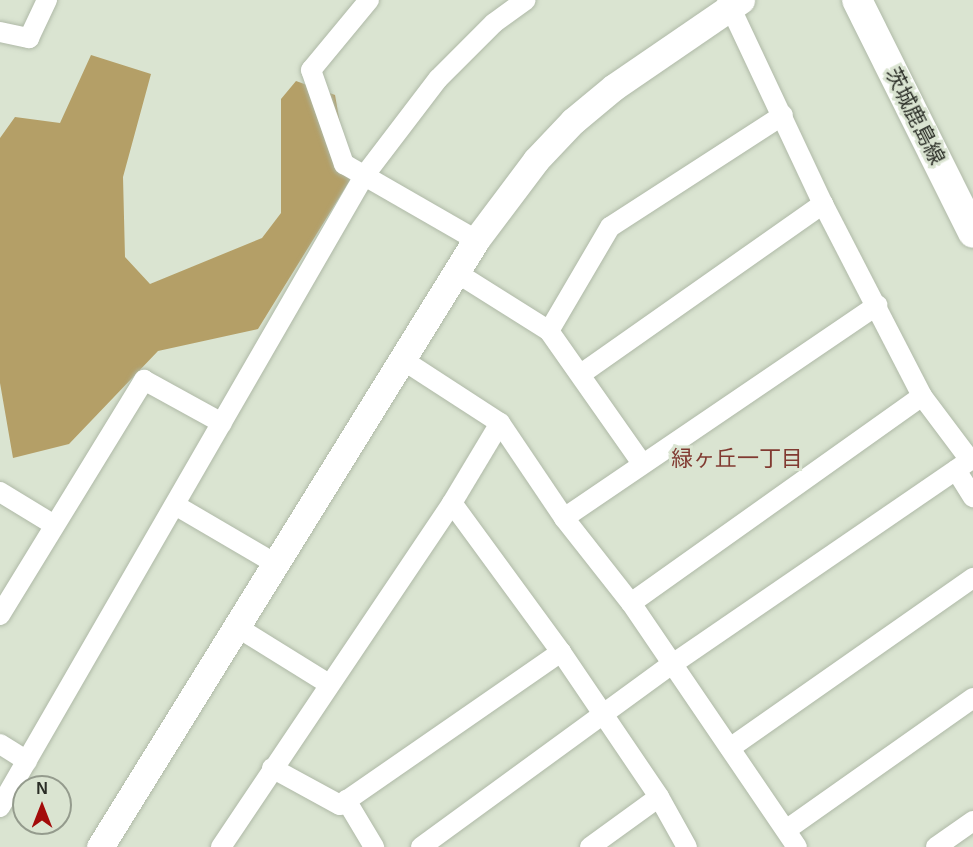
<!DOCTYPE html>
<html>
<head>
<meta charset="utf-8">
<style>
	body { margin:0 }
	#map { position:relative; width:973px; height:847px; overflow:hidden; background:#dae4d1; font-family:Arial,"Noto Sans JP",sans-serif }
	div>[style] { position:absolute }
	.forest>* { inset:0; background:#b49f67 }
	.roads { filter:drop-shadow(0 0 2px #afb9a7) drop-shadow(0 0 2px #afb9a7) }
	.street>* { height:20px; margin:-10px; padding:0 10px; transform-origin:10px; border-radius:10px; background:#fff }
	.secondary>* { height:27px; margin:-13.5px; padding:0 13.5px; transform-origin:13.5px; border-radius:13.5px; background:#fff }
	.primary>* { height:30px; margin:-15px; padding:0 15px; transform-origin:15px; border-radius:15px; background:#fff }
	span { translate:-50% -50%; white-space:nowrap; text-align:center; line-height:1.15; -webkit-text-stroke:6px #dae4d1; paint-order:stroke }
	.street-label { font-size:21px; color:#2a2d26 }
	.neighbourhood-label { font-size:22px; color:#813a31 }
	.north { position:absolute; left:12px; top:775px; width:60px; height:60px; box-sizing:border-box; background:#dae4d1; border:2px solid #949b8d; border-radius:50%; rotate:0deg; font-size:16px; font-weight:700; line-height:24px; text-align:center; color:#2a2d26 }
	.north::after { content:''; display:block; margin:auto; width:21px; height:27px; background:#a30b0a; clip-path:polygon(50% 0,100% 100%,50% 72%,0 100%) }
</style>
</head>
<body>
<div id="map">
	<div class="forest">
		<i style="clip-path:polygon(91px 55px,151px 74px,123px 177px,125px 257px,150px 284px,262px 238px,281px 213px,281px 99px,296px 81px,335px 95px,350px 180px,258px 329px,158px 351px,69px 444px,13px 458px,0 383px,0 138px,15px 117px,60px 123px)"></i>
	</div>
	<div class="roads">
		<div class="street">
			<i style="left:369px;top:0;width:91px;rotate:129.6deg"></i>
			<i style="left:311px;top:70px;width:100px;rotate:70.7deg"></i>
			<i style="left:344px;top:164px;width:152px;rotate:29.9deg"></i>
			<i style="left:727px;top:0;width:225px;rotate:64.8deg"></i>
			<i style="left:823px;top:204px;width:216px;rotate:62.7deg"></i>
			<i style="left:922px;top:396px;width:80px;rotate:53.1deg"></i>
			<i style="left:0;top:32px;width:30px;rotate:12deg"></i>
			<i style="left:29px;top:38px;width:42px;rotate:-64.7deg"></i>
			<i style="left:457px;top:273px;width:109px;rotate:32.2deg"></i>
			<i style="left:549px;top:331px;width:160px;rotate:54.9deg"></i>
			<i style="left:549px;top:331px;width:121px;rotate:-59.6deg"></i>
			<i style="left:610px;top:227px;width:206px;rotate:-32.9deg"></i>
			<i style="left:403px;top:360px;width:116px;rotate:33deg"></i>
			<i style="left:500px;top:423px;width:115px;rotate:56deg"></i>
			<i style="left:564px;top:518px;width:108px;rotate:51.8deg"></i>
			<i style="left:631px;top:603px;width:295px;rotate:55.8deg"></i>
			<i style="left:581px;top:374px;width:296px;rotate:-35.1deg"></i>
			<i style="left:956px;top:470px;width:32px;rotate:58deg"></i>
			<i style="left:0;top:492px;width:63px;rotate:31.4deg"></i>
			<i style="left:452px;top:503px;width:185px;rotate:53.8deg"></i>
			<i style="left:561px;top:652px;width:175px;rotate:55.9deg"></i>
			<i style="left:659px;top:797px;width:57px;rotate:60.8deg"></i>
			<i style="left:175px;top:505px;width:117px;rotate:30.3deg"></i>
			<i style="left:564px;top:518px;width:379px;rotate:-34.2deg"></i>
			<i style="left:631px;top:603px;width:357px;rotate:-35.4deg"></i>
			<i style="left:0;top:615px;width:276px;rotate:-58.5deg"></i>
			<i style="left:144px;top:380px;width:89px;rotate:28.9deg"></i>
			<i style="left:237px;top:627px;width:108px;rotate:31.8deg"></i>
			<i style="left:0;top:744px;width:32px;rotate:32deg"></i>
			<i style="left:730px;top:748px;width:297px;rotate:-35deg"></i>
			<i style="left:272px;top:768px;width:77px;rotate:28.6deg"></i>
			<i style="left:340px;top:805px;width:269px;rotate:-34.7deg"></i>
			<i style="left:346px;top:800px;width:55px;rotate:59.2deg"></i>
			<i style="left:0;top:807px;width:728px;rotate:-60.02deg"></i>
			<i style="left:364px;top:176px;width:122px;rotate:-52.7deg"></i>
			<i style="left:438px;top:79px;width:79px;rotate:-45deg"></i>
			<i style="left:494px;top:23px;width:39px;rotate:-36deg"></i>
			<i style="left:786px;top:830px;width:229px;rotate:-35.2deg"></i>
			<i style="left:221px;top:847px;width:414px;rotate:-56.1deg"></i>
			<i style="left:452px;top:503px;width:93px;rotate:-59deg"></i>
			<i style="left:421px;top:847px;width:309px;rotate:-36.1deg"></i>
			<i style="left:671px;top:665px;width:366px;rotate:-34.4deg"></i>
			<i style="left:590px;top:847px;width:85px;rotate:-35.9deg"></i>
			<i style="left:936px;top:847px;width:45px;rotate:-35.1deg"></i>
		</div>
		<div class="secondary">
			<i style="left:100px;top:847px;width:714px;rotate:-58.22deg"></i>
			<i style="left:476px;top:240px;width:100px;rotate:-53.1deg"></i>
			<i style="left:536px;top:160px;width:54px;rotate:-46.5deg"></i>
			<i style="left:573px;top:121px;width:53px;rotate:-39.7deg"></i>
			<i style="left:614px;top:87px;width:154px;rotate:-34.4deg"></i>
		</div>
		<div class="primary">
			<i style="left:857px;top:0;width:260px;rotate:63.5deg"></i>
		</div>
	</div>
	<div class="street-label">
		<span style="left:915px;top:116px;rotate:63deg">茨城鹿島線</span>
	</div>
	<div class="neighbourhood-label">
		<span style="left:737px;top:459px">緑ヶ丘一丁目</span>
	</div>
	<div class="north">N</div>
</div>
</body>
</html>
